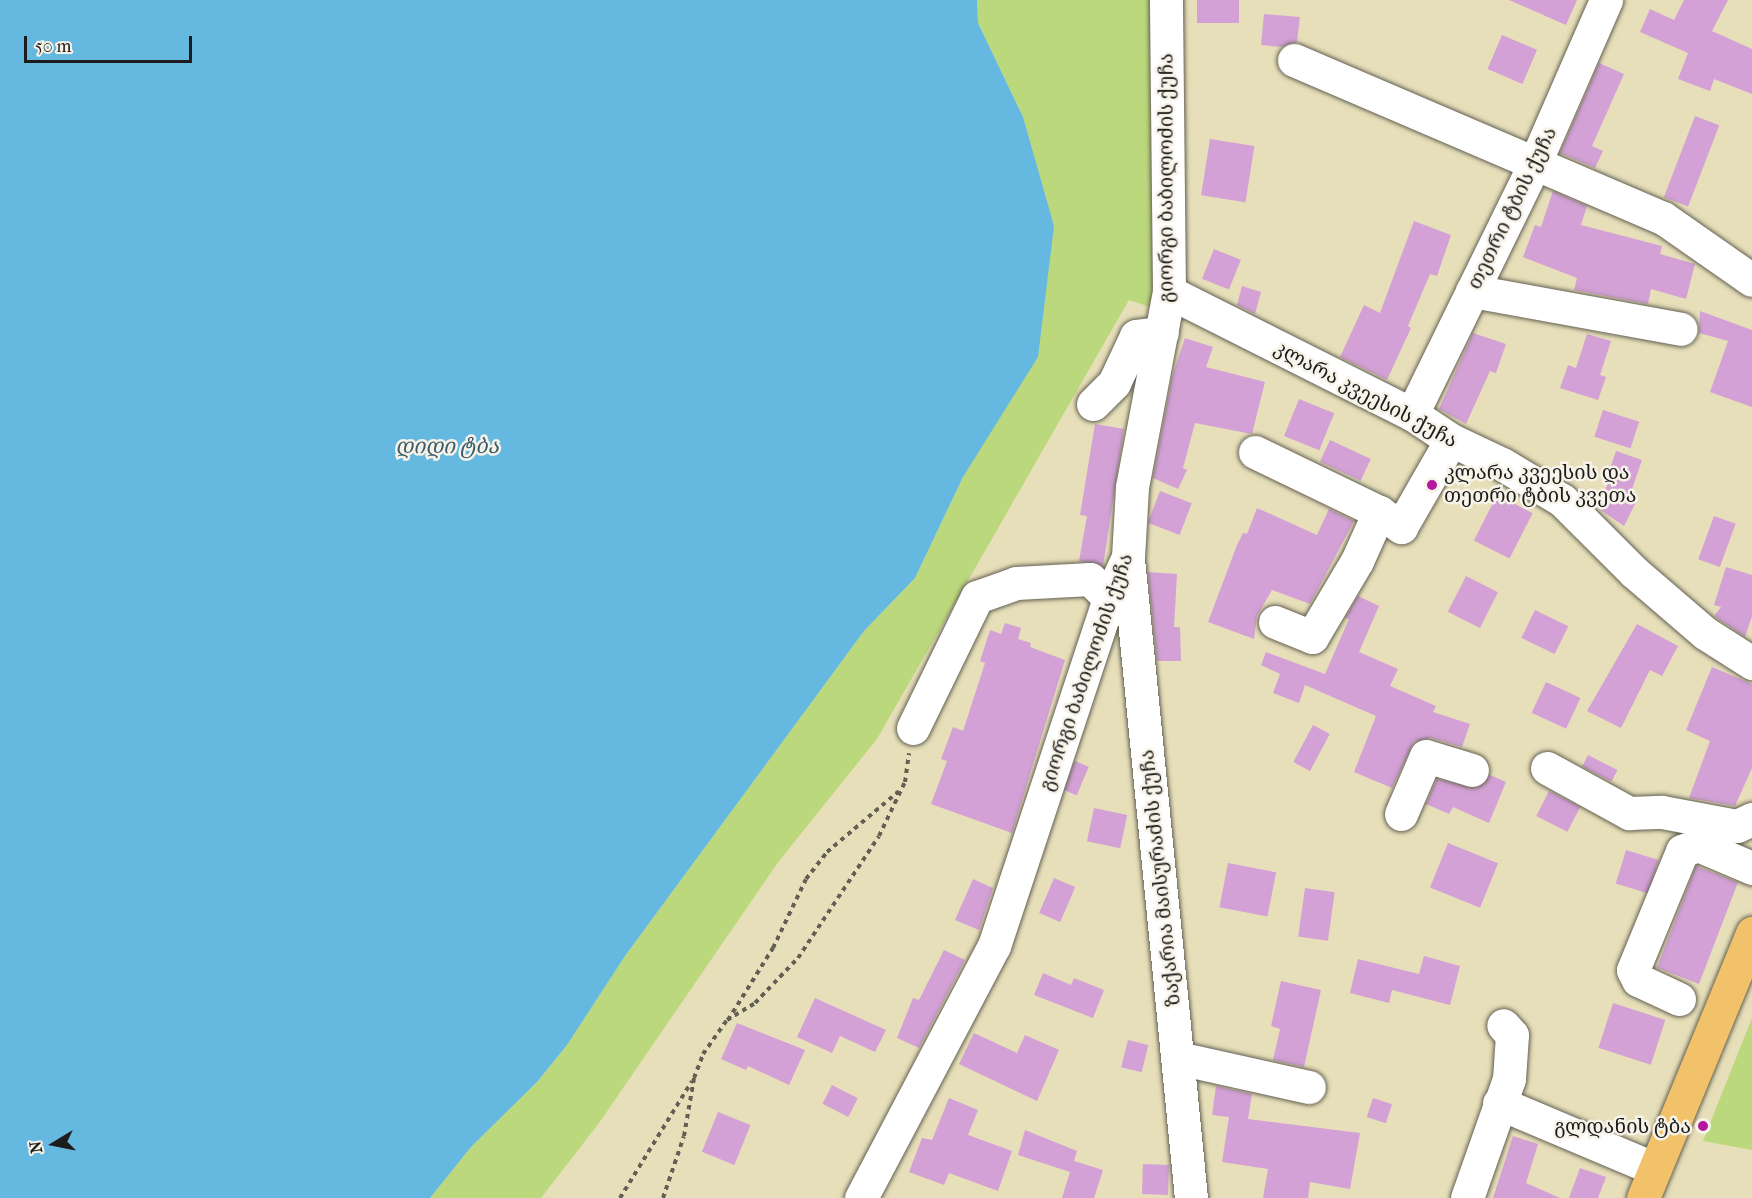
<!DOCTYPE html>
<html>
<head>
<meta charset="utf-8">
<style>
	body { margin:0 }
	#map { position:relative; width:1752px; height:1198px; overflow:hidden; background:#e7dfb9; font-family:"IM FELL French Canon","Noto Serif Georgian",serif }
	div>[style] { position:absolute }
	.green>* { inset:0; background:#bcd87d }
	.water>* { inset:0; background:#65b9e1 }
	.building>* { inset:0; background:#d3a1d5; transform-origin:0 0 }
	.path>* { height:4px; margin-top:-2px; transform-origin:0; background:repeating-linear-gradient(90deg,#636053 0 4.5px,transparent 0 9px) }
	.roads { filter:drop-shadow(0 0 2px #636053) drop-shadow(0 0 2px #636053) }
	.minor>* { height:33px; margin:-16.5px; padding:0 16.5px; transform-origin:16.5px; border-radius:16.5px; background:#fff }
	.major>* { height:33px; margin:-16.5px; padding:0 16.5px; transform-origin:16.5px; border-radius:16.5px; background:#f2c26a }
	.dots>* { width:16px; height:16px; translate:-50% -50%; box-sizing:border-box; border:3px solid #f7f3e8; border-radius:50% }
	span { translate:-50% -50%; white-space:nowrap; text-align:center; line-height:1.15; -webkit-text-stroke:5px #f7f3e8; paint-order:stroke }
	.street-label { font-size:20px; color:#1c1c1c }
	.poi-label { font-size:20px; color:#1c1c1c }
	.left { translate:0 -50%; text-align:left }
	.right { translate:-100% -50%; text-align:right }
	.water-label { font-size:21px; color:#395b6b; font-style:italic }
	.north { position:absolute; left:24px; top:1114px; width:60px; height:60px; -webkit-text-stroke:4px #f7f3e8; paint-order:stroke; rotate:260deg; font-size:16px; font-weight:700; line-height:24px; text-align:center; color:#1c1c1c }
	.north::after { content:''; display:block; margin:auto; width:21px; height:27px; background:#1c1c1c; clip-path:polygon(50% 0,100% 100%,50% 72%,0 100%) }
	.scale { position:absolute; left:24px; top:36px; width:168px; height:27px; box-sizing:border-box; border:3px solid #1c1c1c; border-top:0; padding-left:8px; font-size:18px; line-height:21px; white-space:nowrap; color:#1c1c1c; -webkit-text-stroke:4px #f7f3e8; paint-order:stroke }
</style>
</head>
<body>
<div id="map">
	<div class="green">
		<i style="clip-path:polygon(977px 0,1156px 0,1156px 309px,1129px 300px,877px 739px,779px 861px,599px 1123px,541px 1198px,430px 1198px,471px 1147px,537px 1082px,567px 1045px,625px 956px,864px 631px,915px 578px,963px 477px,1023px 117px,978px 23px)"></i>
		<i style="clip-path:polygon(1752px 1018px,1752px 1150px,1703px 1141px)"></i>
	</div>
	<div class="water">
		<i style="clip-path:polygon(0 0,977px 0,978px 23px,1023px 117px,1054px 226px,1038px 357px,963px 477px,915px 578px,864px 631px,625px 956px,567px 1045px,537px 1082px,471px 1147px,430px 1198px,0 1198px)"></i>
	</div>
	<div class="building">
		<i style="left:1239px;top:0;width:23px;height:42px;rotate:90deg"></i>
		<i style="clip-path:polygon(1509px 0,1577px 0,1566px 25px)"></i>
		<i style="clip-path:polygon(1684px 0,1728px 0,1712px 31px,1752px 49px,1752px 94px,1714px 79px,1710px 91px,1678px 79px,1688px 53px,1640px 32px,1650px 9px,1674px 20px)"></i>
		<i style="clip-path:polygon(1264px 14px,1300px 17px,1297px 42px,1281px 47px,1261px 45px)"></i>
		<i style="left:1502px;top:35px;width:38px;height:37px;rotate:23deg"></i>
		<i style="clip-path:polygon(1599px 63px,1624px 74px,1592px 146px,1603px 151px,1595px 168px,1560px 153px)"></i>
		<i style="left:1695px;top:116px;width:26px;height:87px;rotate:21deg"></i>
		<i style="left:1210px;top:139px;width:45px;height:57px;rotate:9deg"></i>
		<i style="clip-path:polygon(1553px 191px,1587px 206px,1581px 225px,1662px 246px,1660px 254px,1695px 264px,1686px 299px,1651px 289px,1648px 304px,1574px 290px,1577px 278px,1523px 257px,1535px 225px,1541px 227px)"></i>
		<i style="clip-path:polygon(1414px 221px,1451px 235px,1437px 276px,1430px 274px,1408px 326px,1411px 328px,1387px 380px,1340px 357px,1364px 305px,1380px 313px)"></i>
		<i style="left:1214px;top:249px;width:29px;height:32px;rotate:22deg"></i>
		<i style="clip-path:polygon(1242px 286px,1261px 292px,1255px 314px,1237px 305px)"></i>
		<i style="clip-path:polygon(1700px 311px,1752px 330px,1752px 407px,1710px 392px,1728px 341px,1699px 333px)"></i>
		<i style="clip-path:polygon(1473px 333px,1506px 344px,1496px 373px,1490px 371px,1466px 424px,1439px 409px)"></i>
		<i style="clip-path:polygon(1587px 334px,1611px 341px,1600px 375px,1606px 377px,1598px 400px,1560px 388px,1568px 365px,1576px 368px)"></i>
		<i style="clip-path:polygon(1185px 338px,1213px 347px,1206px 367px,1265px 382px,1252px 434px,1195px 423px,1183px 468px,1187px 470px,1178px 489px,1153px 478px,1172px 377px)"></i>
		<i style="left:1299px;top:399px;width:38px;height:40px;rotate:22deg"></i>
		<i style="left:1603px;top:410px;width:38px;height:28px;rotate:18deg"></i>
		<i style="clip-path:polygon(1095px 424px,1124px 429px,1103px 566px,1079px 561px,1087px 516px,1080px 515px)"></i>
		<i style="left:1330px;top:440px;width:45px;height:24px;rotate:25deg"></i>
		<i style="clip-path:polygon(1616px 451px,1642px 460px,1629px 498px,1636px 502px,1624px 526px,1596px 507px,1611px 478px,1607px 477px)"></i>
		<i style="left:1160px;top:491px;width:34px;height:34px;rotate:21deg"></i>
		<i style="left:1497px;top:495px;width:40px;height:51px;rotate:27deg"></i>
		<i style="clip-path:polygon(1257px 508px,1317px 535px,1329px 509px,1354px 521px,1310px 604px,1272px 590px,1257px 616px,1254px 639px,1208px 622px,1237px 545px,1243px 533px,1247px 534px)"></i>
		<i style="left:1714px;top:516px;width:23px;height:46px;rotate:20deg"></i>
		<i style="clip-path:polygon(1726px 567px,1752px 575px,1752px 616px,1745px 637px,1714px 616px,1721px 607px,1714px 605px)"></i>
		<i style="clip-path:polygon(1148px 572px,1177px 574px,1174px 627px,1180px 627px,1181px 661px,1157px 661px)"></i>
		<i style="left:1466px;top:576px;width:36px;height:40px;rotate:27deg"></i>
		<i style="clip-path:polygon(1358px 596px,1379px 606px,1359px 652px,1398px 669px,1390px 686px,1436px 706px,1433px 712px,1470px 724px,1462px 747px,1431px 738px,1414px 742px,1392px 788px,1354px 772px,1376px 716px,1305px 685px,1299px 703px,1273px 693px,1280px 674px,1261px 665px,1266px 652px,1325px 674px,1349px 619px,1345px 618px)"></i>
		<i style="left:1535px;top:610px;width:37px;height:31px;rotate:26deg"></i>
		<i style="clip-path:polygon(1005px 623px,1021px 628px,1018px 639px,1031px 643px,1030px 647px,1065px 660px,1012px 833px,931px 804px,947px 761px,941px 759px,953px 727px,963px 731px,985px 663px,980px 661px,990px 630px,1001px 634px)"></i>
		<i style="clip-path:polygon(1637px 624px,1678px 646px,1662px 676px,1650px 670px,1621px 728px,1587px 711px)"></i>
		<i style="clip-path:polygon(1712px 667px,1752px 684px,1752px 768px,1735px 806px,1689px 798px,1710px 741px,1686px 730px)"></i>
		<i style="left:1546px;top:682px;width:38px;height:34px;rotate:25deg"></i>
		<i style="left:1313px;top:725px;width:19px;height:42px;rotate:28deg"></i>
		<i style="left:1588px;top:755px;width:33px;height:13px;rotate:27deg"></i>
		<i style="left:1075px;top:761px;width:15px;height:31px;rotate:23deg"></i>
		<i style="clip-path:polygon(1490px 775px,1506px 782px,1489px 823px,1453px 807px,1449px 814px,1426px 804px,1437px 779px,1476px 788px)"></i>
		<i style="left:1549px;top:791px;width:35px;height:28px;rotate:27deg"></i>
		<i style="left:1094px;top:808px;width:34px;height:34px;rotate:12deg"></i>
		<i style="left:1448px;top:843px;width:54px;height:48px;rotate:22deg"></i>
		<i style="left:1626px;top:850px;width:34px;height:35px;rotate:17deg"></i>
		<i style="left:1228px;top:863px;width:49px;height:45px;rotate:11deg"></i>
		<i style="left:1696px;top:866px;width:45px;height:109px;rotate:21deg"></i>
		<i style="left:1054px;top:878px;width:23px;height:38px;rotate:23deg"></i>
		<i style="clip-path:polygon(973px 879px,993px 888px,979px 930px,955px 920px)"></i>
		<i style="left:1305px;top:888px;width:30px;height:49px;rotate:8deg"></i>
		<i style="clip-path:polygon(944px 950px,965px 960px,919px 1048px,897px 1038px,913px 998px,919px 1000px)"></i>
		<i style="clip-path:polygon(1424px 956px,1460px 966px,1450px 1005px,1392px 990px,1389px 1003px,1350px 993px,1358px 959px,1419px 974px)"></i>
		<i style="clip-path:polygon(1043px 973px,1071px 985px,1074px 978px,1104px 990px,1093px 1018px,1034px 995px)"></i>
		<i style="clip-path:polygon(1281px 981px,1321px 990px,1304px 1067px,1273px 1060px,1280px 1029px,1271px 1026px)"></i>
		<i style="clip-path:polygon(815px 998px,886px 1030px,875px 1052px,840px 1036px,832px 1053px,797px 1037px)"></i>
		<i style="left:1613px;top:1003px;width:55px;height:47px;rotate:18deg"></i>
		<i style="clip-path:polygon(737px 1023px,805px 1050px,789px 1085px,748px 1066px,746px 1070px,721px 1059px)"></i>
		<i style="clip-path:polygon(974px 1033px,1017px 1053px,1025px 1035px,1059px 1050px,1037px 1101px,959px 1064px)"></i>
		<i style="left:1128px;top:1040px;width:21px;height:28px;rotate:14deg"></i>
		<i style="left:832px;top:1085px;width:29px;height:21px;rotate:27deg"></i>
		<i style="clip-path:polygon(1216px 1086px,1252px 1094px,1248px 1119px,1360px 1133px,1350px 1189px,1310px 1182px,1308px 1198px,1263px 1198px,1268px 1169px,1222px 1162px,1229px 1117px,1212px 1115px)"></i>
		<i style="clip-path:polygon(949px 1098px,978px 1110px,968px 1135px,1012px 1151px,998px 1191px,949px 1173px,944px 1185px,909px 1172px,922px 1138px,932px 1140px)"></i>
		<i style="left:1373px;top:1098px;width:20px;height:20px;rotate:18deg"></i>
		<i style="left:718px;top:1112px;width:35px;height:43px;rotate:22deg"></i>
		<i style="clip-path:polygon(1025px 1130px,1077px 1151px,1074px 1161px,1103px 1170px,1094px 1198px,1062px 1198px,1070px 1172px,1018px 1155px)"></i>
		<i style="clip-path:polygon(1513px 1136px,1538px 1144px,1526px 1183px,1560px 1198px,1493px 1198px)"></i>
		<i style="left:1143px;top:1164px;width:26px;height:30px;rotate:2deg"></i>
		<i style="clip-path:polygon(1580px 1168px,1606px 1177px,1598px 1198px,1569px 1198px)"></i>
	</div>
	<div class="path">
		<i style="left:728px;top:1020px;width:85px;rotate:-58deg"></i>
		<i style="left:773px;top:948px;width:76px;rotate:-64.4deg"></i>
		<i style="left:806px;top:879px;width:34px;rotate:-52deg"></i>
		<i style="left:827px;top:852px;width:94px;rotate:-40.3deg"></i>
		<i style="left:620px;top:1198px;width:137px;rotate:-58.4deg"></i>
		<i style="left:663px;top:1198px;width:65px;rotate:-71.3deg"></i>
		<i style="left:684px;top:1136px;width:59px;rotate:-80.2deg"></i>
		<i style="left:694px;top:1078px;width:26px;rotate:-69deg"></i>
		<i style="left:703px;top:1054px;width:42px;rotate:-54.8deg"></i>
		<i style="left:727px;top:1020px;width:33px;rotate:-31deg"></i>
		<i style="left:755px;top:1003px;width:62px;rotate:-46.3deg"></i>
		<i style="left:798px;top:958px;width:146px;rotate:-56.4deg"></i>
		<i style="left:879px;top:836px;width:60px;rotate:-64.3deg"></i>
		<i style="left:905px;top:782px;width:29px;rotate:-82deg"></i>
	</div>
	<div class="roads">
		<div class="minor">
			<i style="left:1294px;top:60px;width:401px;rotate:23.2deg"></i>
			<i style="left:1663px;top:218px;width:108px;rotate:34.9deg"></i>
			<i style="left:1472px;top:291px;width:212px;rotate:10.3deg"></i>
			<i style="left:1169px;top:292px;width:272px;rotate:26.7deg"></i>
			<i style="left:1412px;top:414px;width:47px;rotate:33.7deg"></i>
			<i style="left:1451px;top:440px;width:56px;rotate:25.2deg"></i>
			<i style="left:1502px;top:464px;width:70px;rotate:31deg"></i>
			<i style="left:1562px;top:500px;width:102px;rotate:45deg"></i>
			<i style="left:1634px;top:572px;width:94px;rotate:40.7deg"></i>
			<i style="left:1705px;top:633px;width:56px;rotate:32.6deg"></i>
			<i style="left:1093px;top:404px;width:30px;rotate:-45deg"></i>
			<i style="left:1114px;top:383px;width:52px;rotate:-64.9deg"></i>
			<i style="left:1136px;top:336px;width:26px;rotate:-7deg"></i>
			<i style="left:1412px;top:414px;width:277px;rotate:-63.9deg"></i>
			<i style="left:1534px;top:165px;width:180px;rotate:-66.4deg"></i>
			<i style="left:1255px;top:452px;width:138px;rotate:25.8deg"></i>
			<i style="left:1128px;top:559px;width:642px;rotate:84.37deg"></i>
			<i style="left:1275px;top:622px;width:40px;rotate:22deg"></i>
			<i style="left:1312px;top:637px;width:88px;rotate:-59.4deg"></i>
			<i style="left:1357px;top:561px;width:54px;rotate:-65.8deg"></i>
			<i style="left:1379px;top:512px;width:27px;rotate:34deg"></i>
			<i style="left:1401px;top:527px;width:100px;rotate:-60.1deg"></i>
			<i style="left:913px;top:728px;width:146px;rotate:-64deg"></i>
			<i style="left:977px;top:597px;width:41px;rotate:-19.7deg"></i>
			<i style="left:1016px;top:583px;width:74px;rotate:-3.1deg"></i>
			<i style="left:1090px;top:579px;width:27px;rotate:45deg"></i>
			<i style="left:1547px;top:768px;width:94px;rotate:28.8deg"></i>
			<i style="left:1629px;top:813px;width:33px;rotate:-2deg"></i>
			<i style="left:1662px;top:812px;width:76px;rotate:10.6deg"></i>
			<i style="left:1737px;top:826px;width:17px;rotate:-25deg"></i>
			<i style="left:1401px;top:814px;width:63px;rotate:-66.7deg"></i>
			<i style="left:1426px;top:756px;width:48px;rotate:16.9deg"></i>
			<i style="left:1679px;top:999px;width:45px;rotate:-155.1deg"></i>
			<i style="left:1638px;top:980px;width:11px;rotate:-117deg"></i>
			<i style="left:1633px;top:970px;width:129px;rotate:-67.6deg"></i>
			<i style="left:1682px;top:851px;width:17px;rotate:-21deg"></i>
			<i style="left:1698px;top:845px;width:59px;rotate:23.1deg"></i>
			<i style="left:1178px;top:1058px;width:134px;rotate:12.5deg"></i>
			<i style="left:1499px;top:1103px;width:169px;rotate:22.9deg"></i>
			<i style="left:861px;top:1198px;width:285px;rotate:-62.2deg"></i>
			<i style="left:994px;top:946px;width:367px;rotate:-71.7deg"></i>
			<i style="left:1109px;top:598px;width:45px;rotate:-65.1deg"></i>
			<i style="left:1128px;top:557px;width:70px;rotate:-86.7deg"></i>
			<i style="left:1132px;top:487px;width:198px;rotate:-79.3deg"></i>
			<i style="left:1169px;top:292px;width:292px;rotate:-90.6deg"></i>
			<i style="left:1467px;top:1198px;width:126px;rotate:-70.6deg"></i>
			<i style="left:1509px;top:1079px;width:44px;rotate:-86.1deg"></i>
			<i style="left:1512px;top:1035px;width:13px;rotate:-132deg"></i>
		</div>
		<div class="major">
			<i style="left:1643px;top:1198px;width:287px;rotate:-67.6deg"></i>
		</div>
	</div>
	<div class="dots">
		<i style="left:1432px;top:485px;background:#b5179e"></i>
		<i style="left:1703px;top:1126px;background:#b5179e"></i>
	</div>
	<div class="street-label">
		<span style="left:1166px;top:178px;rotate:-90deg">გიორგი ბაბილოძის ქუჩა</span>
		<span style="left:1512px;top:208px;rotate:-64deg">თეთრი ტბის ქუჩა</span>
		<span style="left:1366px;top:394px;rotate:28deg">კლარა კვეესის ქუჩა</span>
		<span style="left:1086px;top:672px;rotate:-71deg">გიორგი ბაბილოძის ქუჩა</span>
		<span style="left:1160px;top:878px;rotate:-96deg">ზაქარია მაისურაძის ქუჩა</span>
	</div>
	<div class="poi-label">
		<span class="left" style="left:1444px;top:484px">კლარა კვეესის და<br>თეთრი ტბის კვეთა</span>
		<span class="right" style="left:1691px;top:1126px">გლდანის ტბა</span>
	</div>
	<div class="water-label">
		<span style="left:447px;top:446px">დიდი ტბა</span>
	</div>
	<div class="north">N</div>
	<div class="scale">50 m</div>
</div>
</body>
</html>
